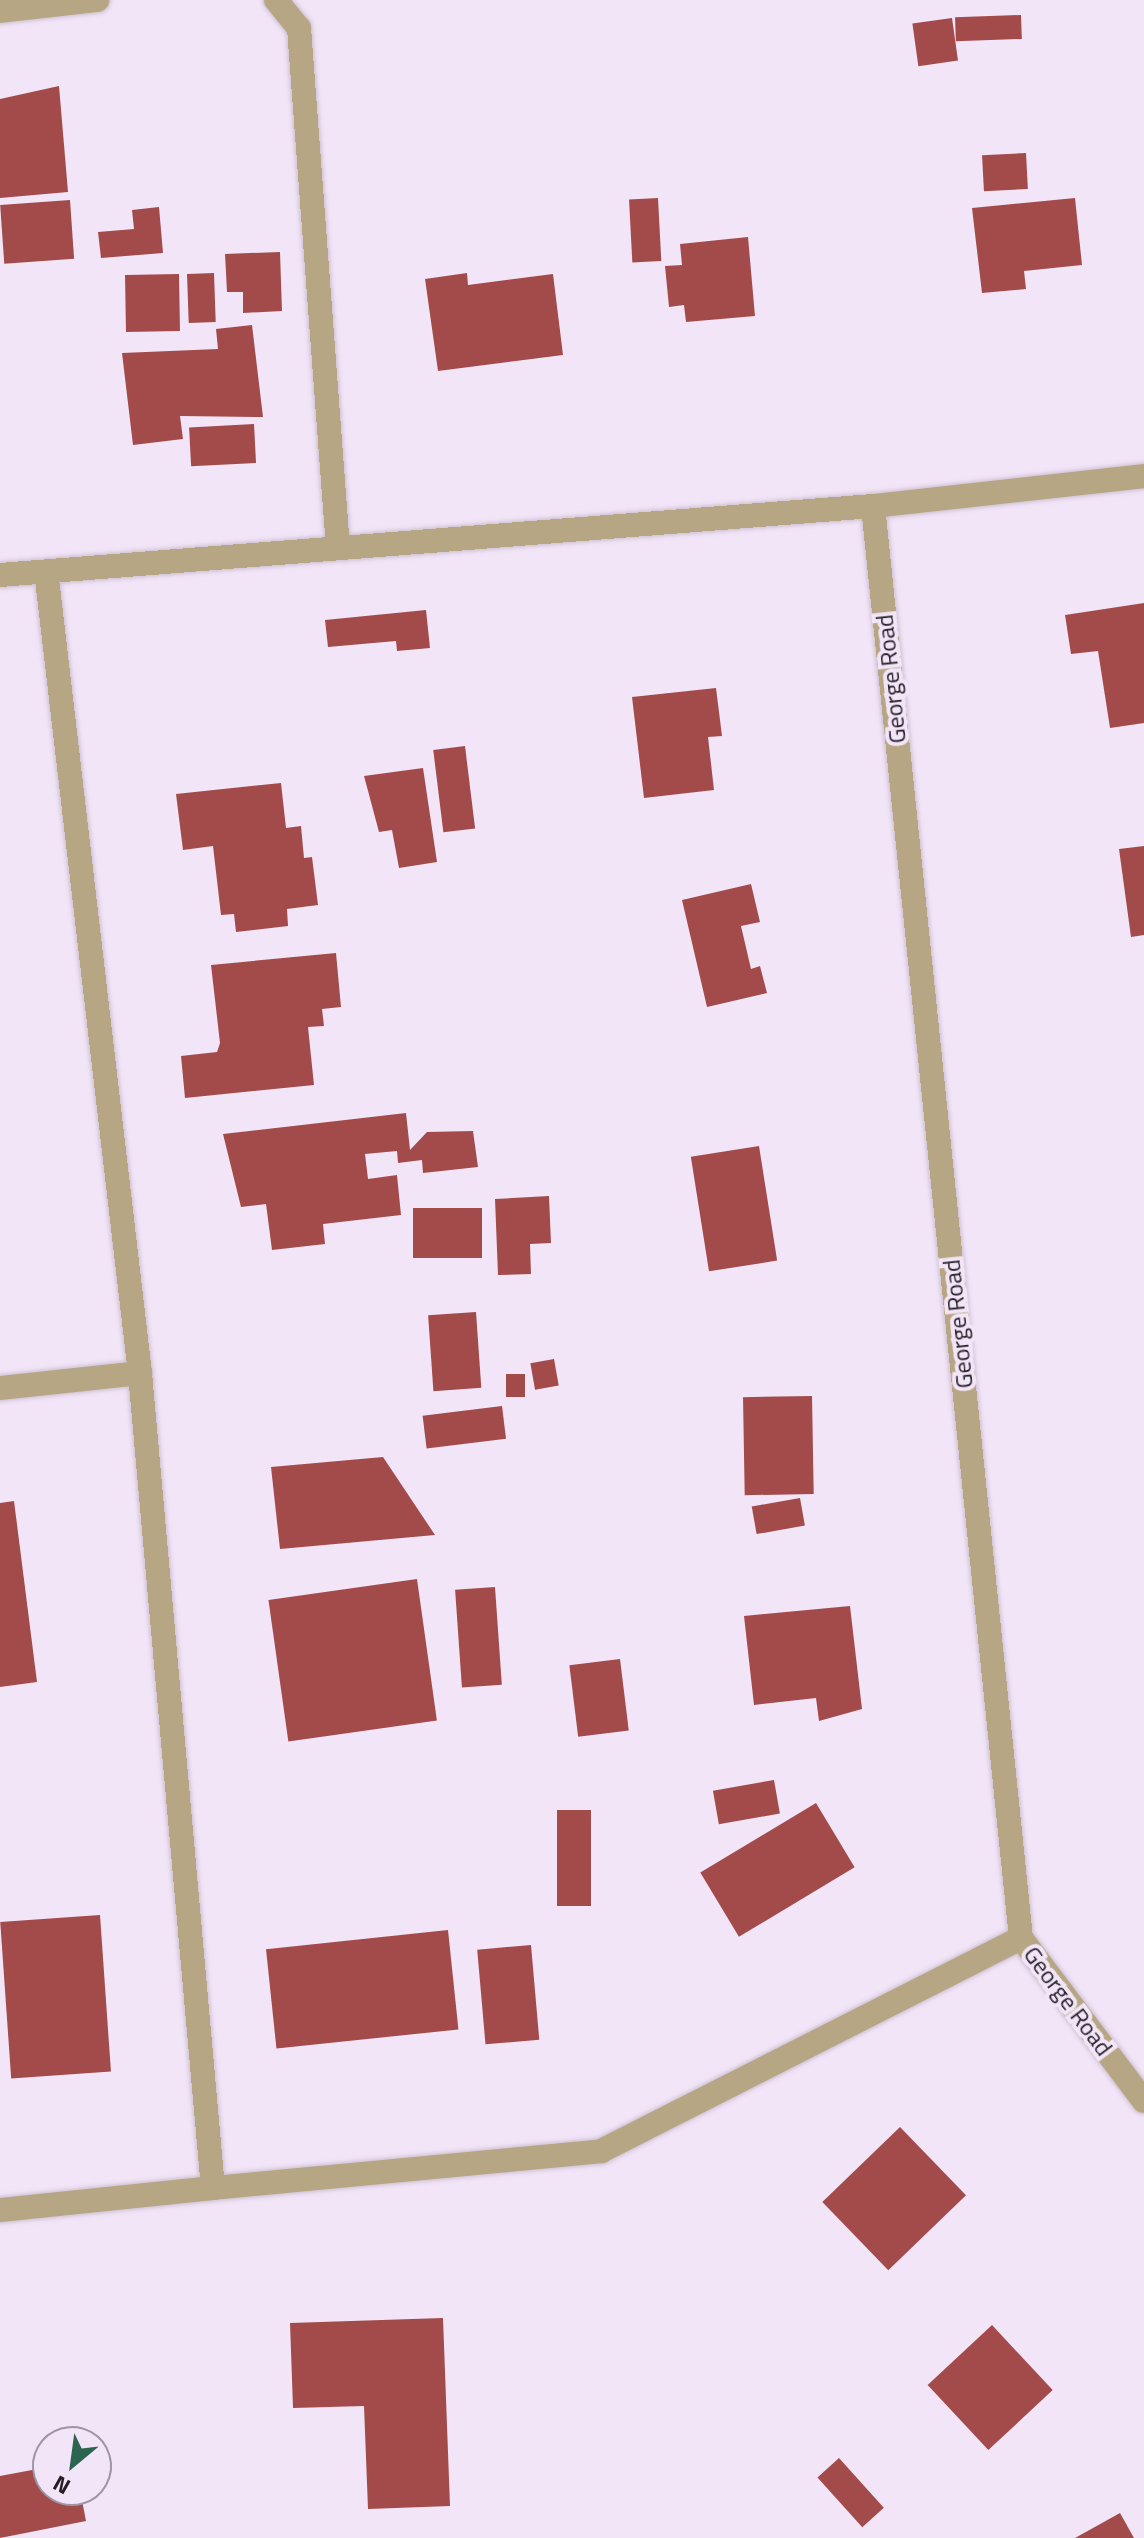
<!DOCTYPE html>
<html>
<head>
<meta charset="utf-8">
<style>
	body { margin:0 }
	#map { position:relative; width:1144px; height:2538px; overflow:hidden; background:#f2e5f8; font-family:"Titillium Web",sans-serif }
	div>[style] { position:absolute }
	.building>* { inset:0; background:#a34b4a; transform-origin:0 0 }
	.roads { filter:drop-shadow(0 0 2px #cdc1d2) drop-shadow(0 0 2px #cdc1d2) }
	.minor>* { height:24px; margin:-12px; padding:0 12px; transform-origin:12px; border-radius:12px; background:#b7a683 }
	span { translate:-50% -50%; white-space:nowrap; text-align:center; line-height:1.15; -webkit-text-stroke:8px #f2e5f8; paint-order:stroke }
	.street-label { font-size:24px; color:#231e25 }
	.north { position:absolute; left:32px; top:2426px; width:80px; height:80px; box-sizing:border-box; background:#f2e5f8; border:2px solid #9f95a4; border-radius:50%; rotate:209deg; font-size:22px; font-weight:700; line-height:32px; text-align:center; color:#231e25 }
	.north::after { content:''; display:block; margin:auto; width:28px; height:36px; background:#2b654f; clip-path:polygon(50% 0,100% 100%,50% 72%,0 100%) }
</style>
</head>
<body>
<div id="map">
	<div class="building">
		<i style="left:1021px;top:15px;width:24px;height:66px;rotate:88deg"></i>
		<i style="left:952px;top:18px;width:43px;height:40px;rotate:82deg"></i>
		<i style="clip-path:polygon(59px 86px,68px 192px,0 198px,0 99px)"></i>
		<i style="left:1026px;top:153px;width:36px;height:44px;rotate:87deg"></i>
		<i style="left:658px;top:198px;width:63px;height:29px;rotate:87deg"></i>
		<i style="clip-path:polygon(1075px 198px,1082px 265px,1024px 271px,1026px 289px,982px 293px,972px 208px)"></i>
		<i style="left:70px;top:200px;width:59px;height:70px;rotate:86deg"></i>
		<i style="clip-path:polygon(159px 207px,163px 253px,101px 258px,98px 232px,134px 229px,132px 210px)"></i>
		<i style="clip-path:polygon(748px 237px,755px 316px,686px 322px,684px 305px,669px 307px,665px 266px,682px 265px,680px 244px)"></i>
		<i style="clip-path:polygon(280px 252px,282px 311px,243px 313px,243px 292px,227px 292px,225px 254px)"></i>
		<i style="left:214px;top:273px;width:49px;height:27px;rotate:88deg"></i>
		<i style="clip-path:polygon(467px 273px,468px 285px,553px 274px,563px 355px,438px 371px,425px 279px)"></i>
		<i style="left:179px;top:274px;width:57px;height:54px;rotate:89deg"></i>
		<i style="clip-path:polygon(252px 325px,263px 417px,180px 416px,183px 439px,133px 445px,122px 353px,218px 349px,216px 329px)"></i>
		<i style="left:254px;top:424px;width:39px;height:65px;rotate:87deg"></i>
		<i style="clip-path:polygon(1144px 603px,1144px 723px,1110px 728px,1098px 651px,1071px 654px,1065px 615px)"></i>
		<i style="clip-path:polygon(426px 610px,430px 648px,397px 651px,396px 641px,328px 647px,325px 620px)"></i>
		<i style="clip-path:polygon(716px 688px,722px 736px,708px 737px,714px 790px,644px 798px,632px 697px)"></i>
		<i style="left:465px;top:746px;width:83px;height:32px;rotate:83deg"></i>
		<i style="clip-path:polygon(423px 768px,437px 862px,399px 868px,392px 830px,379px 832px,364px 776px)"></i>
		<i style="clip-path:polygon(281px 783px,286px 828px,301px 826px,304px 858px,312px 857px,318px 905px,287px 909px,288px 926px,236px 932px,234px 914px,221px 915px,213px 846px,183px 850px,176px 794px)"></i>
		<i style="clip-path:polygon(1144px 846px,1144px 935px,1131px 937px,1119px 849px)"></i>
		<i style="clip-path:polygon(751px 884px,760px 922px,741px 926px,751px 969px,760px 966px,767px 993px,707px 1007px,682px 900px)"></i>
		<i style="clip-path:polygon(336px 953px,341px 1007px,322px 1009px,324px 1026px,308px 1027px,314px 1085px,185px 1098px,181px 1056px,217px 1052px,220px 1043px,211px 965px)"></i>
		<i style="clip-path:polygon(406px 1113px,410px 1150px,427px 1132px,473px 1131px,478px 1167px,423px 1173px,422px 1160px,398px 1163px,397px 1151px,365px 1154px,368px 1179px,397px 1175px,401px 1215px,323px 1224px,325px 1244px,272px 1250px,266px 1204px,241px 1207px,223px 1134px)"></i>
		<i style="left:759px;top:1146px;width:116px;height:69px;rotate:81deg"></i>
		<i style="clip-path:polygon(549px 1196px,551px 1243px,530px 1244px,531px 1274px,498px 1275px,495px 1199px)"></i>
		<i style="left:482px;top:1208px;width:50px;height:69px;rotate:90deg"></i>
		<i style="left:476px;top:1312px;width:76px;height:48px;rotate:86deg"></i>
		<i style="left:554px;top:1359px;width:27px;height:24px;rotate:80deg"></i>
		<i style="left:506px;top:1374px;width:19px;height:23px"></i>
		<i style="left:812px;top:1396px;width:98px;height:69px;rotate:89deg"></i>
		<i style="left:502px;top:1406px;width:33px;height:80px;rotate:83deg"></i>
		<i style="clip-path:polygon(383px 1457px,435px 1535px,280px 1549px,271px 1467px)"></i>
		<i style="left:800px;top:1498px;width:28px;height:49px;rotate:80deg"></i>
		<i style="clip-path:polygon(14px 1501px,37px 1682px,0 1687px,0 1503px)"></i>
		<i style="left:417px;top:1579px;width:143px;height:150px;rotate:82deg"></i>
		<i style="left:495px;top:1587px;width:98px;height:40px;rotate:86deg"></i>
		<i style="clip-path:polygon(850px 1606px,862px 1709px,819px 1721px,816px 1698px,754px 1705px,744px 1616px)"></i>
		<i style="left:620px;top:1659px;width:72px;height:51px;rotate:83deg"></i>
		<i style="left:774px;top:1780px;width:34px;height:62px;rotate:80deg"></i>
		<i style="left:816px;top:1803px;width:75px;height:135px;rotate:59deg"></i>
		<i style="left:557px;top:1810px;width:34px;height:96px"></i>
		<i style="left:100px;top:1915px;width:157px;height:100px;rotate:86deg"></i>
		<i style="left:448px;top:1930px;width:100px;height:183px;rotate:84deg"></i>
		<i style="left:531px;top:1945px;width:95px;height:54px;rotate:85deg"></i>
		<i style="left:900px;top:2127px;width:95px;height:108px;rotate:46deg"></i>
		<i style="clip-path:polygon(443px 2318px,450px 2506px,368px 2509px,364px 2406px,293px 2408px,290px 2323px)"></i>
		<i style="left:992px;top:2325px;width:89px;height:88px;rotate:47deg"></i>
		<i style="left:839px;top:2458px;width:67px;height:29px;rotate:48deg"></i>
		<i style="clip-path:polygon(48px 2467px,48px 2490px,80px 2490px,86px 2521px,0 2538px,0 2476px)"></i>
		<i style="clip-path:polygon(1120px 2513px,1134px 2538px,1075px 2538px)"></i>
	</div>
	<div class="roads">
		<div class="minor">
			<i style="left:276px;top:0;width:36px;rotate:51deg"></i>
			<i style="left:299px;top:28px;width:521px;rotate:85.71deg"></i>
			<i style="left:0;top:11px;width:98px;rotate:-6.5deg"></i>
			<i style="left:873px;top:506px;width:1440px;rotate:84.1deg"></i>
			<i style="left:1021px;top:1938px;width:204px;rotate:53deg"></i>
			<i style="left:0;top:575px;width:876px;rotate:-4.52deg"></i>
			<i style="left:873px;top:506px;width:273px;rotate:-6.3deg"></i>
			<i style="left:0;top:1388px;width:141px;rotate:-6.1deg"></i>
			<i style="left:213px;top:2188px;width:390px;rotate:-5.4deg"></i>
			<i style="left:601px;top:2151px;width:471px;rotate:-26.9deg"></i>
			<i style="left:0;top:2210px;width:214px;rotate:-5.9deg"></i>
			<i style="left:213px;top:2188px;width:818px;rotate:-95.12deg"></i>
			<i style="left:140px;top:1373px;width:807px;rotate:-96.68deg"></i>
		</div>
	</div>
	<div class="street-label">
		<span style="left:891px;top:679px;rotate:-96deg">George Road</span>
		<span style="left:958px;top:1324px;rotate:-96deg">George Road</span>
		<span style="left:1068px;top:2001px;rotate:53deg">George Road</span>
	</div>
	<div class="north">N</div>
</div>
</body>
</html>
